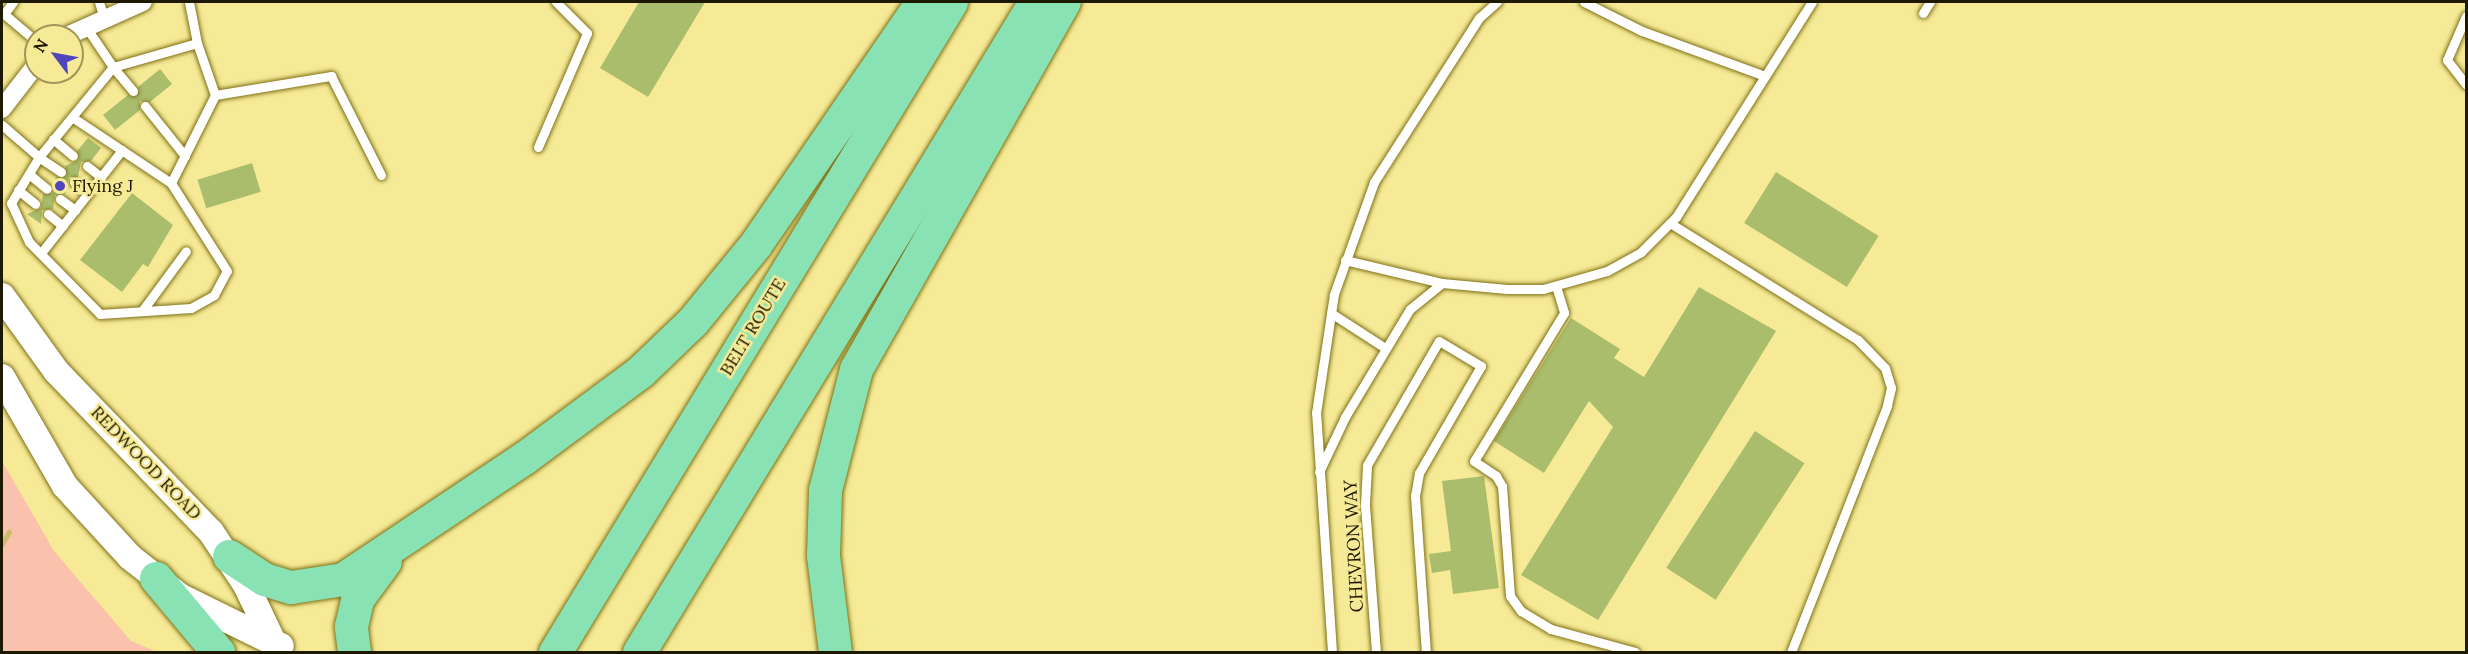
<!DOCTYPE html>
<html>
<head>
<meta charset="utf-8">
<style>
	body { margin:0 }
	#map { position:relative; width:2468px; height:654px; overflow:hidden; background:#f7ea96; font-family:Lora,serif }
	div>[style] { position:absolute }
	.green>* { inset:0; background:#fac1ad }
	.stream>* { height:5px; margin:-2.5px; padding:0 2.5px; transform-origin:2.5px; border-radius:2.5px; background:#cbbe69 }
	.building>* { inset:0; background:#a9bd6d; transform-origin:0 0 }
	.roads { filter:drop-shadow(0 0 2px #7e7116) drop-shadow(0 0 2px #7e7116) }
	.service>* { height:9px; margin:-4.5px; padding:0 4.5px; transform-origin:4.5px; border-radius:4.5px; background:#fff }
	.minor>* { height:18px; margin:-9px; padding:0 9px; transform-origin:9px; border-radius:9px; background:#fff }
	.secondary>* { height:26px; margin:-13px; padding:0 13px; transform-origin:13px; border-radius:13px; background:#fff }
	.motorway>* { height:33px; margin:-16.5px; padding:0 16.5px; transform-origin:16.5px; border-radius:16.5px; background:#89e2b4 }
	.dots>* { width:16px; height:16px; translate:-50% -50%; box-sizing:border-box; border:3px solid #f7ea96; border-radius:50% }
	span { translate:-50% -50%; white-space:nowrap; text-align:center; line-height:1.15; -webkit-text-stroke:5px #f7ea96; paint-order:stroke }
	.poi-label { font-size:18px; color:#1d1901 }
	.left { translate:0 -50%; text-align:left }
	.street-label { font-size:18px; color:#1d1901 }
	.frame { position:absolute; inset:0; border:3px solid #1d1901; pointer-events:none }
	.north { position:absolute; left:24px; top:24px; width:60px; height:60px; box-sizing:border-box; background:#f7ea96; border:2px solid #a0965a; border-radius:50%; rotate:302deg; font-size:16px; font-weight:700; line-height:24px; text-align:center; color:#1d1901 }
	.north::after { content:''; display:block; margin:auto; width:21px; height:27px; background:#4f45bc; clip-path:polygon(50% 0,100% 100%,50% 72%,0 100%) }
</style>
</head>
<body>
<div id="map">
	<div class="green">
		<i style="clip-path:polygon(2px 461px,54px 551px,131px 641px,157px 652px,2px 652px)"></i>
	</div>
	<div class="stream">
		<i style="left:2px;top:544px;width:14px;rotate:-60deg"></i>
	</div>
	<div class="building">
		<i style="clip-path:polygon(639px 2px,705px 2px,648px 97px,600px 68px)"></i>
		<i style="clip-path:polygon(160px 69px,172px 84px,150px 102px,140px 101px,140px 110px,115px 130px,103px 115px,128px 95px,137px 96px,138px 87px)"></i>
		<i style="clip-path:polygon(88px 138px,101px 148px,91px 161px,81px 162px,78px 177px,69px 177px,65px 194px,55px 195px,53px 209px,42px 210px,41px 224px,27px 214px,41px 208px,43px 194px,52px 193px,56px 177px,66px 176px,65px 166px,78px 160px,77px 151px)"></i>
		<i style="left:252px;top:163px;width:30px;height:57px;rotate:73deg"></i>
		<i style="left:1776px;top:172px;width:121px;height:60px;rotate:32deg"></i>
		<i style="clip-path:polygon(132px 193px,173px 225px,148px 267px,143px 264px,122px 292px,80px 260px)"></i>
		<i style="clip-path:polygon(1699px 287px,1776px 331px,1598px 620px,1521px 575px,1613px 427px,1589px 401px,1544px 473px,1494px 441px,1571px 318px,1620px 349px,1614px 358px,1644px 377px)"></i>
		<i style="left:1755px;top:431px;width:59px;height:163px;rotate:33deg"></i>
		<i style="clip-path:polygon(1484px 476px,1499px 588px,1453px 594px,1450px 570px,1432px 573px,1429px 554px,1451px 551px,1442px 481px)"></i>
	</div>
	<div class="roads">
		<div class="service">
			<i style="left:13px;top:2px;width:15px;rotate:127deg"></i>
			<i style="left:4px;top:14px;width:42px;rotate:40.2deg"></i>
			<i style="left:99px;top:2px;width:14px;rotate:73deg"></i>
			<i style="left:1584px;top:2px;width:65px;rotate:26.6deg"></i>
			<i style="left:1642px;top:31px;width:131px;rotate:20.1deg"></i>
			<i style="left:1923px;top:13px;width:13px;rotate:-58deg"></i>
			<i style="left:2466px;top:16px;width:48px;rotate:113.4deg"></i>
			<i style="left:2447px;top:60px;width:31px;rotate:52deg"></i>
			<i style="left:133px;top:91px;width:31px;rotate:-130deg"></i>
			<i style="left:113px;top:67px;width:87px;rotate:-15.9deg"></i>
			<i style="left:197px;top:43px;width:42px;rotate:-101deg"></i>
			<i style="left:215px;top:95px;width:118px;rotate:-9.3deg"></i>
			<i style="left:331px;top:76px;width:111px;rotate:63.2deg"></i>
			<i style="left:145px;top:106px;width:64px;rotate:51.3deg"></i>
			<i style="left:72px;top:117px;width:119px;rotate:33.7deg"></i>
			<i style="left:2px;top:125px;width:49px;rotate:40.9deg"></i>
			<i style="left:39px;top:157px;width:117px;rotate:-50.6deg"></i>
			<i style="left:113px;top:67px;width:48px;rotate:-124deg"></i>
			<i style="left:53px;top:139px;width:26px;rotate:40deg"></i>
			<i style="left:538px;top:147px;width:124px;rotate:-66.7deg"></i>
			<i style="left:587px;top:33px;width:44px;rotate:-135deg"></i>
			<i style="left:87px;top:166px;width:18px;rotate:38deg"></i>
			<i style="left:61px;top:172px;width:27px;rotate:-146deg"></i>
			<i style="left:39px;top:157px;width:54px;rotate:121.3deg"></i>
			<i style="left:11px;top:203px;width:43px;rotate:65.2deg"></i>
			<i style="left:29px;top:242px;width:101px;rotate:45.4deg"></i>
			<i style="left:100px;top:314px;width:91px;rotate:-3.8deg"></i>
			<i style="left:191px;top:308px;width:26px;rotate:-29deg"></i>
			<i style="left:214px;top:295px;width:27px;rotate:-62deg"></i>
			<i style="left:227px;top:271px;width:104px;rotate:-122.5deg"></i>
			<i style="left:171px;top:183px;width:98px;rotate:-63.4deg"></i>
			<i style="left:215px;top:95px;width:55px;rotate:-109.1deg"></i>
			<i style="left:29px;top:174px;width:23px;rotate:40deg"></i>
			<i style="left:74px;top:182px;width:18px;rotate:38deg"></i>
			<i style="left:18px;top:190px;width:22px;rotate:39deg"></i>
			<i style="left:60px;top:199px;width:19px;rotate:36deg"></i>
			<i style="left:48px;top:214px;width:19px;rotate:39deg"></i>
			<i style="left:1670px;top:223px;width:221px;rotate:31.9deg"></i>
			<i style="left:1858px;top:340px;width:39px;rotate:46deg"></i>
			<i style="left:1885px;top:368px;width:21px;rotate:73deg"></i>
			<i style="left:1891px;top:388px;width:18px;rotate:103deg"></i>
			<i style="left:1887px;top:406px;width:264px;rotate:111.3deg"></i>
			<i style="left:41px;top:253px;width:131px;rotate:-51.8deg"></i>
			<i style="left:1345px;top:260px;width:100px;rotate:13.3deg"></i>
			<i style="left:1442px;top:283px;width:65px;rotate:5.3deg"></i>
			<i style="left:1507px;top:289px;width:36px"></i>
			<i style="left:1543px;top:289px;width:66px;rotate:-15.7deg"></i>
			<i style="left:1607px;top:271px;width:39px;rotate:-29deg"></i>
			<i style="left:1641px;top:252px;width:49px;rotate:-45deg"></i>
			<i style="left:1676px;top:217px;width:254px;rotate:-57.7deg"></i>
			<i style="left:1556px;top:286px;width:28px;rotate:73deg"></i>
			<i style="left:1564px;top:313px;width:173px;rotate:121.3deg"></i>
			<i style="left:1474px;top:461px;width:27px;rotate:34deg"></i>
			<i style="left:1496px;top:476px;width:12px;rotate:59deg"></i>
			<i style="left:1502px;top:486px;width:110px;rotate:85.8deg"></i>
			<i style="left:1510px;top:596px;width:19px;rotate:54deg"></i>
			<i style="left:1521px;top:611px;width:35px;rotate:31deg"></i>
			<i style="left:1551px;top:629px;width:87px;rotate:15.3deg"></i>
			<i style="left:142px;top:311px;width:74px;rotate:-53.7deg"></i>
			<i style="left:1331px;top:313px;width:64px;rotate:32.9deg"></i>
			<i style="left:1319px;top:472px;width:61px;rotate:-64.7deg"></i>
			<i style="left:1345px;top:417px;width:126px;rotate:-59deg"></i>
			<i style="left:1410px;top:309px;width:41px;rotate:-39.1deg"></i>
			<i style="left:1332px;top:652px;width:240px;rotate:-93.8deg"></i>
			<i style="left:1316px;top:413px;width:120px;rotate:-81.4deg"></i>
			<i style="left:1334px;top:294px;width:119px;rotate:-70.3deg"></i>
			<i style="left:1374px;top:182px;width:195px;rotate:-57.4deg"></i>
			<i style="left:1479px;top:18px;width:24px;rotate:-42deg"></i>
			<i style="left:1376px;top:652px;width:148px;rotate:-94.3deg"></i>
			<i style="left:1365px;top:504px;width:39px;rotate:-87deg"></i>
			<i style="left:1367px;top:465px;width:143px;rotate:-59.9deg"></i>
			<i style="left:1439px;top:341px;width:49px;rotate:30.8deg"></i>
			<i style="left:1481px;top:366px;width:124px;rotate:120.1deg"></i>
			<i style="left:1419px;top:473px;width:23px;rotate:100deg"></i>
			<i style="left:1415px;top:496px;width:156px;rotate:86deg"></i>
		</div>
		<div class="minor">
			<i style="left:67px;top:36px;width:83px;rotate:-24.1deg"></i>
			<i style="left:2px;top:109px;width:56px;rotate:-52.3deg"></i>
		</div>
		<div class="secondary">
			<i style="left:2px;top:296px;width:92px;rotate:54.2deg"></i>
			<i style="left:56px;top:371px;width:223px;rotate:46.1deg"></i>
			<i style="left:211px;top:532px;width:64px;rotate:56.6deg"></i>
			<i style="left:246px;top:585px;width:74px;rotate:64.5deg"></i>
			<i style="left:2px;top:377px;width:126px;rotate:60deg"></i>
			<i style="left:65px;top:486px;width:96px;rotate:47.5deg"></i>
			<i style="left:130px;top:557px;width:65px;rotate:38.1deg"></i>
			<i style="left:181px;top:597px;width:111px;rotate:26.1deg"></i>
		</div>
		<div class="motorway">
			<i style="left:229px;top:556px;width:42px;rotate:33.3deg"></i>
			<i style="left:264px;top:579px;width:28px;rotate:17deg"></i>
			<i style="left:291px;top:587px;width:53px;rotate:-8.7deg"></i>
			<i style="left:343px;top:579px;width:218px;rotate:-33.8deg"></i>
			<i style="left:524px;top:458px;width:146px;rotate:-36.6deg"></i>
			<i style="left:641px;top:371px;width:72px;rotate:-43.9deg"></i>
			<i style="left:693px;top:321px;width:98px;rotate:-50.8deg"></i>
			<i style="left:755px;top:245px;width:295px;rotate:-55.5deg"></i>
			<i style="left:156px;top:578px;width:97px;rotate:50deg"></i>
			<i style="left:354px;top:652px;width:26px;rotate:-97deg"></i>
			<i style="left:351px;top:626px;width:28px;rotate:-77deg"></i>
			<i style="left:357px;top:599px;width:47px;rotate:-53.6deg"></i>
			<i style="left:555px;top:652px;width:761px;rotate:-58.65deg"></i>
			<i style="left:639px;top:652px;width:761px;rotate:-58.65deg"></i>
			<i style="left:835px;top:652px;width:98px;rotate:-97.1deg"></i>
			<i style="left:823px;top:555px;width:65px;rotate:-88.2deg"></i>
			<i style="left:825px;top:490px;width:125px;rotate:-75.6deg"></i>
			<i style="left:856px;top:369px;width:422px;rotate:-60.5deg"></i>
		</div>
	</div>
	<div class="dots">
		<i style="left:60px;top:186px;background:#4f45bc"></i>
	</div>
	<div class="poi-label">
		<span class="left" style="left:72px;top:186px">Flying J</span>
	</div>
	<div class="street-label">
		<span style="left:753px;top:327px;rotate:-59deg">BELT ROUTE</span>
		<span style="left:146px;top:463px;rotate:46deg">REDWOOD ROAD</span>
		<span style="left:1354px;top:546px;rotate:-93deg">CHEVRON WAY</span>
	</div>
	<div class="frame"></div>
	<div class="north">N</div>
</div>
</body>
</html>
